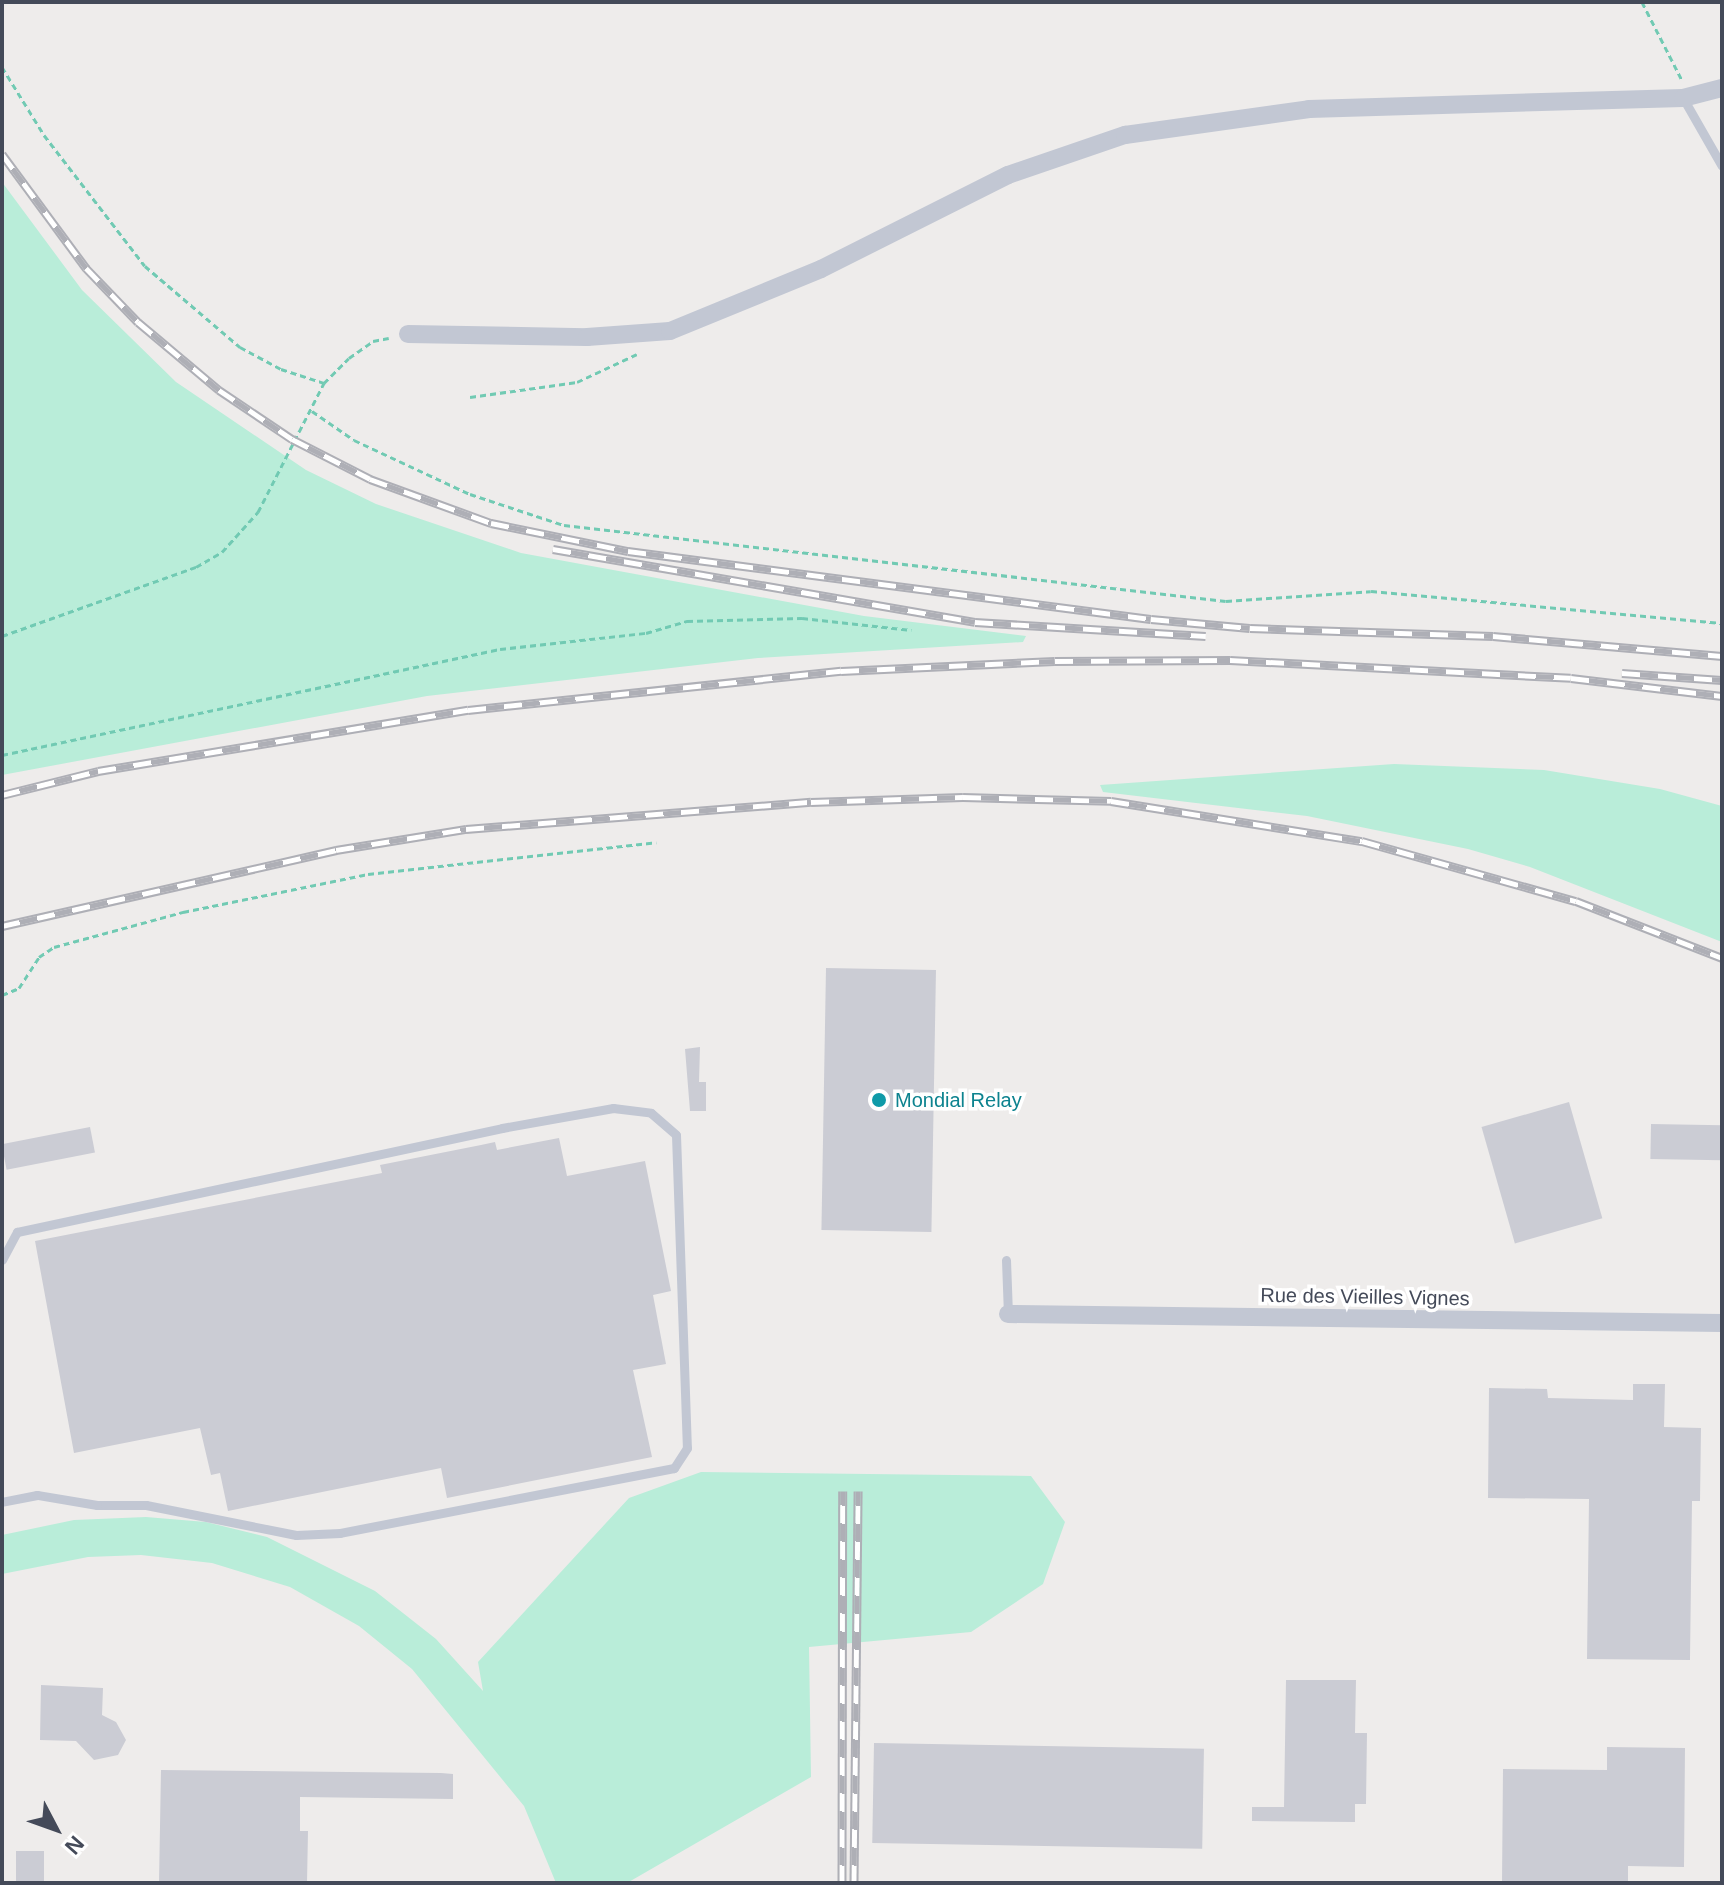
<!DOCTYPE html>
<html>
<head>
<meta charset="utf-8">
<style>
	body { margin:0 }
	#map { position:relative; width:1724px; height:1885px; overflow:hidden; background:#eeeceb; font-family:Arial,sans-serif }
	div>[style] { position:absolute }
	.green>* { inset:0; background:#b9edd9 }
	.building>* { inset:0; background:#cbccd4; transform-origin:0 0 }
	.path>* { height:3px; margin-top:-1.5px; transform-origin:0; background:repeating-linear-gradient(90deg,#71cab3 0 6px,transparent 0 10px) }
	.service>* { height:9px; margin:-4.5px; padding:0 4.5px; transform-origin:4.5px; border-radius:4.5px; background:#c2c7d3 }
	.minor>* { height:18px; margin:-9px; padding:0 9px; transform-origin:9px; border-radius:9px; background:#c2c7d3 }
	.rail>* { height:9px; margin-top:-4.5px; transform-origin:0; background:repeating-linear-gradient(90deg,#fff 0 18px,#aeafb6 0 36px); box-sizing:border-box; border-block:2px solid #aeafb6 }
	.dots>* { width:22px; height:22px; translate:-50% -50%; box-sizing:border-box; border:4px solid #fff; border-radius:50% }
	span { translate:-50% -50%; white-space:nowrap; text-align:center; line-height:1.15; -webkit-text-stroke:7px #fff; paint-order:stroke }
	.culture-label { font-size:20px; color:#0d838f }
	.left { translate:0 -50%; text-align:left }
	.street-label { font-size:20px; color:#444a59 }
	.frame { position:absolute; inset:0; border:4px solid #444a59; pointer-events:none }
	.north { position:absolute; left:16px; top:1789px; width:80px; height:80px; -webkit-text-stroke:6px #fff; paint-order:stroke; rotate:131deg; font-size:22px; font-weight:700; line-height:32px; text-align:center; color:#444a59 }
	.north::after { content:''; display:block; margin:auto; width:28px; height:36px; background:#444a59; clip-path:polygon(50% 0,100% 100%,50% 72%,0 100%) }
</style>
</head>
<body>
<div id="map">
	<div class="green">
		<i style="clip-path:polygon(2px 182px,82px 290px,176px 382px,306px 470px,376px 504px,521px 553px,864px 616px,1026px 636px,1023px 642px,758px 658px,427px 696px,2px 775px)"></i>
		<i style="clip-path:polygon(1394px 764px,1544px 770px,1660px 789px,1722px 806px,1722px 942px,1530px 867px,1468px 849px,1307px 816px,1103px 792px,1100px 785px)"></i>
		<i style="clip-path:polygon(701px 1472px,1031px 1476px,1065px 1522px,1043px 1584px,971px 1632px,809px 1647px,811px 1777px,627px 1883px,556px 1883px,524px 1806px,412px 1669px,359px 1626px,290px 1587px,212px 1563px,141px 1555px,88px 1557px,2px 1574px,2px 1535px,74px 1520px,146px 1517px,206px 1522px,267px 1537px,375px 1591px,436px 1639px,483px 1691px,478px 1662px,629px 1498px)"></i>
	</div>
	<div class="building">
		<i style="left:826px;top:968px;width:110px;height:262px;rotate:1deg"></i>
		<i style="clip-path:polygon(700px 1047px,699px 1082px,706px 1082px,706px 1111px,690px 1111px,685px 1049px)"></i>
		<i style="left:1569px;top:1102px;width:121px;height:91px;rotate:74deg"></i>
		<i style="left:1651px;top:1124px;width:71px;height:35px;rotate:1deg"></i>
		<i style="left:90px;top:1127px;width:26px;height:90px;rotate:79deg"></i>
		<i style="clip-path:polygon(559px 1138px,567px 1176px,645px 1161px,671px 1291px,653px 1295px,666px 1364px,633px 1370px,652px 1457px,447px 1498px,441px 1468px,228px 1511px,220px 1473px,211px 1475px,200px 1428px,74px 1453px,35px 1241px,382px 1173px,380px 1165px,481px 1145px,495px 1142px,497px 1150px)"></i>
		<i style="clip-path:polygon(1633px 1384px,1665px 1384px,1664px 1427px,1701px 1428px,1700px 1501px,1692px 1501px,1690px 1660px,1587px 1659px,1589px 1499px,1488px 1498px,1489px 1388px,1547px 1389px,1548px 1398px,1633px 1400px)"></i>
		<i style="clip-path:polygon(1286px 1680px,1356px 1680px,1355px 1733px,1367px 1733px,1366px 1804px,1355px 1804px,1355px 1822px,1252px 1821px,1252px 1807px,1284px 1807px)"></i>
		<i style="clip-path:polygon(41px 1685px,103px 1688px,102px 1715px,116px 1722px,126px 1740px,118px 1755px,94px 1760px,76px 1741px,40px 1740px)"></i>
		<i style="left:874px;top:1743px;width:330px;height:100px;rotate:1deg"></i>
		<i style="clip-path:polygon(1607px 1747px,1685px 1748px,1684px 1867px,1628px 1866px,1628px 1883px,1502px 1883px,1503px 1769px,1607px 1770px)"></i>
		<i style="clip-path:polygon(161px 1770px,441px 1773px,453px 1774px,453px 1799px,300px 1797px,300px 1831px,308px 1831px,307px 1883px,159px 1883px)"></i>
		<i style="left:16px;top:1851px;width:28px;height:32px"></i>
	</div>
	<div class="path">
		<i style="left:1642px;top:2px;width:88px;rotate:62.9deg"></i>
		<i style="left:2px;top:67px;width:80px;rotate:58.3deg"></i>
		<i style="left:44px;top:135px;width:165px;rotate:52.4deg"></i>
		<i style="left:145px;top:266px;width:125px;rotate:40.5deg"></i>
		<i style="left:240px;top:347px;width:47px;rotate:28.2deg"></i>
		<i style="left:281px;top:369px;width:45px;rotate:18deg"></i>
		<i style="left:324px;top:383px;width:35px;rotate:-45deg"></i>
		<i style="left:349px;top:358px;width:29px;rotate:-35deg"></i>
		<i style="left:373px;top:341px;width:16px;rotate:-11deg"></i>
		<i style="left:470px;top:397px;width:108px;rotate:-8deg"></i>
		<i style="left:577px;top:382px;width:66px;rotate:-25deg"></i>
		<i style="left:312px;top:411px;width:51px;rotate:34.6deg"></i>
		<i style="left:354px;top:440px;width:128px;rotate:25deg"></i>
		<i style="left:470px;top:494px;width:99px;rotate:18.3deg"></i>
		<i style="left:564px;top:525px;width:666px;rotate:6.55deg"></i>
		<i style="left:1226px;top:601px;width:145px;rotate:-3.9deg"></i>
		<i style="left:1371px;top:591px;width:352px;rotate:5.2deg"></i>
		<i style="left:2px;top:636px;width:206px;rotate:-19.6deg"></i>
		<i style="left:196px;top:567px;width:30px;rotate:-30deg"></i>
		<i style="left:222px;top:552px;width:54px;rotate:-48deg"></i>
		<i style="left:258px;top:512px;width:145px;rotate:-62.9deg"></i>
		<i style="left:2px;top:755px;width:509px;rotate:-12.02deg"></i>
		<i style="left:500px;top:649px;width:147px;rotate:-6.3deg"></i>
		<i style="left:646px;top:633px;width:43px;rotate:-16.3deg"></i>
		<i style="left:687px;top:621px;width:115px;rotate:-1.5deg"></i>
		<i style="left:802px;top:618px;width:110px;rotate:6.3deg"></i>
		<i style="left:2px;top:995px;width:18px;rotate:-22deg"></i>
		<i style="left:19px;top:988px;width:37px;rotate:-57deg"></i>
		<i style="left:39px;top:957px;width:18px;rotate:-34deg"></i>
		<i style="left:54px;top:947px;width:134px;rotate:-15.2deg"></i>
		<i style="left:183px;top:912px;width:189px;rotate:-11.6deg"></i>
		<i style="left:368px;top:874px;width:290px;rotate:-6.3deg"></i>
	</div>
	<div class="service">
		<i style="left:1683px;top:98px;width:78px;rotate:60.2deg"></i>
		<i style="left:2px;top:1260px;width:32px;rotate:-62deg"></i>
		<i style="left:17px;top:1232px;width:496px;rotate:-12.1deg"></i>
		<i style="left:502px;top:1128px;width:113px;rotate:-10.2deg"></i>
		<i style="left:613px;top:1108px;width:38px;rotate:7deg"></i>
		<i style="left:651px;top:1113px;width:33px;rotate:41deg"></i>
		<i style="left:676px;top:1135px;width:313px;rotate:88deg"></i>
		<i style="left:687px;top:1448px;width:24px;rotate:123deg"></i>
		<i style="left:674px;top:1468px;width:340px;rotate:169deg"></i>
		<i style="left:340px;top:1533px;width:44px;rotate:177.4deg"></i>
		<i style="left:296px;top:1535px;width:153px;rotate:-168.7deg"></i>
		<i style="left:146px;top:1505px;width:49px;rotate:180deg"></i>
		<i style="left:97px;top:1505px;width:61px;rotate:-170.5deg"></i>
		<i style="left:37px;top:1495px;width:36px;rotate:169deg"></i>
		<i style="left:1006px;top:1260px;width:54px;rotate:87.9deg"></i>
	</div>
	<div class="minor">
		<i style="left:408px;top:334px;width:179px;rotate:1deg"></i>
		<i style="left:587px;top:337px;width:83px;rotate:-4.1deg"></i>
		<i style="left:670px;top:331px;width:163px;rotate:-22.3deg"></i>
		<i style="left:821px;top:269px;width:209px;rotate:-26.7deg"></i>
		<i style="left:1008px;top:175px;width:124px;rotate:-18.9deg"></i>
		<i style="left:1125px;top:135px;width:186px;rotate:-8deg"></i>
		<i style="left:1309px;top:109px;width:374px;rotate:-1.7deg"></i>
		<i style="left:1683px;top:98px;width:40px;rotate:-14.4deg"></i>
		<i style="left:1008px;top:1314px;width:714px;rotate:0.72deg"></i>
	</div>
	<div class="rail">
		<i style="left:2px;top:154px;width:142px;rotate:53.6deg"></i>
		<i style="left:86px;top:268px;width:75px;rotate:46.1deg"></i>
		<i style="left:138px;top:322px;width:106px;rotate:40deg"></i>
		<i style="left:219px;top:390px;width:88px;rotate:33.9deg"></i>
		<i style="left:292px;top:439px;width:88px;rotate:27.1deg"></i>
		<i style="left:370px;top:479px;width:129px;rotate:20deg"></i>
		<i style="left:491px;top:523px;width:140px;rotate:11.6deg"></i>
		<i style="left:628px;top:551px;width:527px;rotate:7.41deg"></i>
		<i style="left:1151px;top:619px;width:99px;rotate:5.2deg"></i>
		<i style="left:1250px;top:628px;width:243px;rotate:1.9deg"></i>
		<i style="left:1493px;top:636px;width:230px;rotate:5deg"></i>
		<i style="left:553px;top:549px;width:428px;rotate:9.8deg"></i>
		<i style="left:975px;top:622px;width:231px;rotate:3.5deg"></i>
		<i style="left:1622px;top:673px;width:100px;rotate:4deg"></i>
		<i style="left:2px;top:795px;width:99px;rotate:-14deg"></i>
		<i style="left:98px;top:771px;width:375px;rotate:-9.4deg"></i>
		<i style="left:468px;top:710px;width:375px;rotate:-6deg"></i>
		<i style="left:841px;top:671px;width:214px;rotate:-2.7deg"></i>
		<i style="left:1055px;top:661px;width:175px;rotate:-0.3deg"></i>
		<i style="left:1230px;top:660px;width:341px;rotate:3deg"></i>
		<i style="left:1571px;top:678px;width:152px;rotate:6.8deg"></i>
		<i style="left:2px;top:926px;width:343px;rotate:-12.8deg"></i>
		<i style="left:336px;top:850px;width:132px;rotate:-9.2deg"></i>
		<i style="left:466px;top:829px;width:346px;rotate:-4.5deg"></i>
		<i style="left:811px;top:802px;width:152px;rotate:-1.9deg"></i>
		<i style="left:963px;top:797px;width:148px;rotate:1.5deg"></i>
		<i style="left:1111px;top:801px;width:254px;rotate:9.1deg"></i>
		<i style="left:1362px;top:841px;width:222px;rotate:15.7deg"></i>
		<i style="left:1576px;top:901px;width:157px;rotate:21.3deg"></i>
		<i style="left:842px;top:1883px;width:392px;rotate:-89.9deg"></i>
		<i style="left:854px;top:1883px;width:392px;rotate:-89.4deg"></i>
	</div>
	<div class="dots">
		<i style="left:879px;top:1100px;background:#0f9aa8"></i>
	</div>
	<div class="culture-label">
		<span class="left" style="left:895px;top:1100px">Mondial Relay</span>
	</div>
	<div class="street-label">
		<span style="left:1365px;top:1297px;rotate:1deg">Rue des Vieilles Vignes</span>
	</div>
	<div class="frame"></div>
	<div class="north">N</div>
</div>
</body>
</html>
